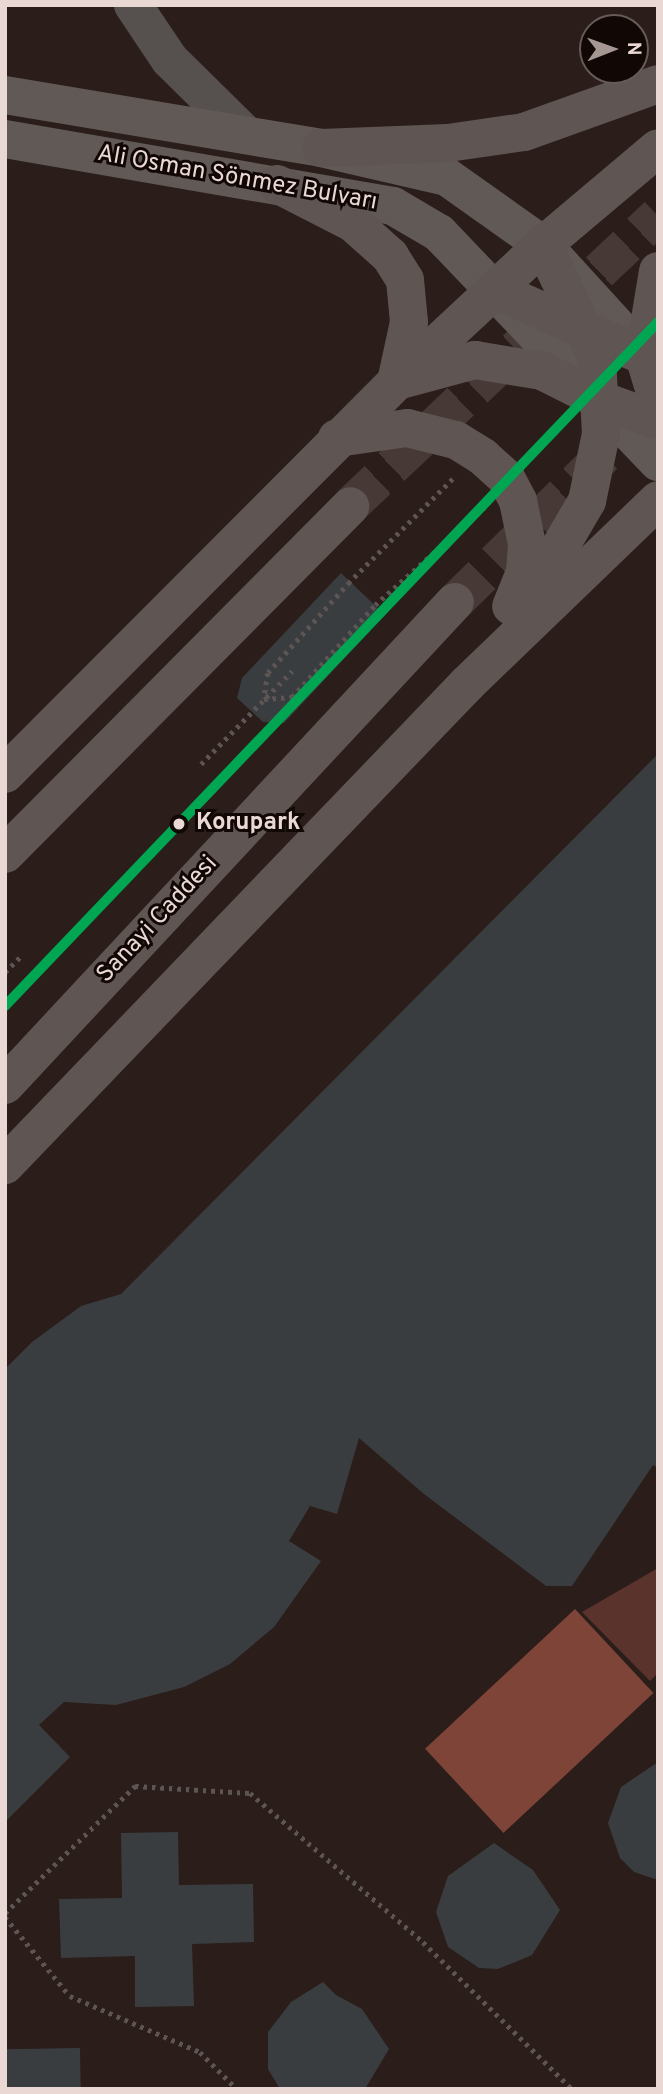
<!DOCTYPE html>
<html>
<head>
<meta charset="utf-8">
<style>
	body { margin:0 }
	#map { position:relative; width:663px; height:2094px; overflow:hidden; background:#2a1d1a; font-family:Overpass,sans-serif }
	div>[style] { position:absolute }
	.green>* { inset:0; background:#5a342c }
	.water>* { inset:0; background:#7e4438; transform-origin:0 0 }
	.building>* { inset:0; background:#3a3d40; transform-origin:0 0 }
	.highway-tunnel>* { height:38px; margin-top:-19px; transform-origin:0; background:repeating-linear-gradient(90deg,#473936 0 38px,transparent 0 57px) }
	.path>* { height:4.5px; margin-top:-2.25px; transform-origin:0; background:repeating-linear-gradient(90deg,#5c5553 0 3.5px,transparent 0 8.5px) }
	.minor>* { height:38px; margin:-19px; padding:0 19px; transform-origin:19px; border-radius:19px; background:#56504f }
	.major>* { height:38px; margin:-19px; padding:0 19px; transform-origin:19px; border-radius:19px; background:#615956 }
	.highway>* { height:38px; margin:-19px; padding:0 19px; transform-origin:19px; border-radius:19px; background:#5f5553 }
	.metro-1>* { height:10px; margin:-5px; padding:0 5px; transform-origin:5px; border-radius:5px; background:#00a651 }
	.dots>* { width:19px; height:19px; translate:-50% -50%; box-sizing:border-box; border:4px solid #110705; border-radius:50% }
	span { translate:-50% -50%; white-space:nowrap; text-align:center; line-height:1.15; -webkit-text-stroke:6px #110705; paint-order:stroke }
	.street-label { font-size:24px; color:#e9d8d4 }
	.stop-label { font-size:24px; color:#e9d8d4; font-weight:700 }
	.left { translate:0 -50%; text-align:left }
	.frame { position:absolute; inset:0; border:7px solid #e9d8d4; pointer-events:none }
	.north { position:absolute; left:579px; top:14px; width:70px; height:70px; box-sizing:border-box; background:#110705; border:2px solid #675b58; border-radius:50%; rotate:89deg; font-size:19px; font-weight:700; line-height:28px; text-align:center; color:#e9d8d4 }
	.north::after { content:''; display:block; margin:auto; width:24px; height:32px; background:#a69793; clip-path:polygon(50% 0,100% 100%,50% 72%,0 100%) }
</style>
</head>
<body>
<div id="map">
	<div class="green">
		<i style="clip-path:polygon(658px 1568px,658px 1673px,650px 1681px,582px 1612px)"></i>
	</div>
	<div class="water">
		<i style="left:575px;top:1609px;width:115px;height:205px;rotate:47deg"></i>
	</div>
	<div class="building">
		<i style="clip-path:polygon(341px 573px,385px 615px,284px 723px,263px 722px,237px 698px,242px 678px)"></i>
		<i style="clip-path:polygon(658px 754px,658px 1468px,653px 1465px,572px 1586px,546px 1586px,424px 1494px,359px 1438px,337px 1514px,310px 1506px,289px 1541px,321px 1561px,274px 1627px,230px 1664px,184px 1687px,116px 1705px,64px 1702px,39px 1725px,70px 1757px,5px 1822px,5px 1369px,32px 1342px,81px 1306px,121px 1294px)"></i>
		<i style="clip-path:polygon(658px 1762px,658px 1880px,634px 1872px,620px 1858px,608px 1823px,621px 1787px)"></i>
		<i style="clip-path:polygon(178px 1832px,179px 1885px,253px 1884px,254px 1942px,192px 1944px,194px 2006px,135px 2007px,135px 1956px,61px 1958px,59px 1899px,122px 1898px,121px 1833px)"></i>
		<i style="clip-path:polygon(494px 1843px,533px 1870px,560px 1910px,532px 1955px,498px 1969px,479px 1968px,448px 1947px,436px 1912px,448px 1876px)"></i>
		<i style="clip-path:polygon(323px 1982px,336px 1995px,362px 2009px,389px 2049px,365px 2089px,280px 2089px,268px 2069px,268px 2032px,291px 2002px)"></i>
		<i style="left:80px;top:2048px;width:41px;height:75px;rotate:89deg"></i>
	</div>
	<div class="highway-tunnel">
		<i style="left:350px;top:506px;width:423px;rotate:-43.3deg"></i>
		<i style="left:455px;top:602px;width:215px;rotate:-44.6deg"></i>
	</div>
	<div class="path">
		<i style="left:453px;top:479px;width:146px;rotate:135deg"></i>
		<i style="left:350px;top:582px;width:122px;rotate:132deg"></i>
		<i style="left:268px;top:673px;width:26px;rotate:99deg"></i>
		<i style="left:264px;top:699px;width:28px;rotate:-4deg"></i>
		<i style="left:292px;top:697px;width:124px;rotate:-47.9deg"></i>
		<i style="left:375px;top:605px;width:146px;rotate:-41.7deg"></i>
		<i style="left:201px;top:764px;width:130px;rotate:-45.6deg"></i>
		<i style="left:5px;top:972px;width:23px;rotate:-45deg"></i>
		<i style="left:5px;top:1913px;width:182px;rotate:-44.3deg"></i>
		<i style="left:135px;top:1786px;width:115px;rotate:3.5deg"></i>
		<i style="left:250px;top:1793px;width:228px;rotate:40.7deg"></i>
		<i style="left:423px;top:1942px;width:209px;rotate:44.6deg"></i>
		<i style="left:5px;top:1917px;width:102px;rotate:50.6deg"></i>
		<i style="left:70px;top:1996px;width:142px;rotate:23.3deg"></i>
		<i style="left:200px;top:2052px;width:52px;rotate:45deg"></i>
	</div>
	<div class="minor">
		<i style="left:133px;top:5px;width:66px;rotate:56.1deg"></i>
		<i style="left:170px;top:60px;width:107px;rotate:44.6deg"></i>
	</div>
	<div class="major">
		<i style="left:5px;top:95px;width:320px;rotate:9.5deg"></i>
		<i style="left:321px;top:148px;width:129px;rotate:13deg"></i>
		<i style="left:447px;top:177px;width:118px;rotate:35.3deg"></i>
		<i style="left:543px;top:245px;width:156px;rotate:47.6deg"></i>
		<i style="left:5px;top:139px;width:394px;rotate:9.8deg"></i>
		<i style="left:393px;top:206px;width:53px;rotate:30.4deg"></i>
		<i style="left:439px;top:233px;width:317px;rotate:46.3deg"></i>
	</div>
	<div class="highway">
		<i style="left:321px;top:148px;width:127px;rotate:-2.3deg"></i>
		<i style="left:448px;top:143px;width:77px;rotate:-8.2deg"></i>
		<i style="left:524px;top:132px;width:142px;rotate:-19.7deg"></i>
		<i style="left:277px;top:184px;width:85px;rotate:27.2deg"></i>
		<i style="left:353px;top:223px;width:50px;rotate:41.7deg"></i>
		<i style="left:390px;top:256px;width:28px;rotate:58deg"></i>
		<i style="left:405px;top:280px;width:42px;rotate:84.6deg"></i>
		<i style="left:409px;top:322px;width:61px;rotate:102.2deg"></i>
		<i style="left:658px;top:271px;width:86px;rotate:99.4deg"></i>
		<i style="left:644px;top:356px;width:48px;rotate:73.1deg"></i>
		<i style="left:495px;top:290px;width:163px;rotate:23.9deg"></i>
		<i style="left:644px;top:356px;width:14px;rotate:-4deg"></i>
		<i style="left:401px;top:380px;width:77px;rotate:-15.1deg"></i>
		<i style="left:475px;top:360px;width:68px;rotate:9.3deg"></i>
		<i style="left:542px;top:371px;width:63px;rotate:26.6deg"></i>
		<i style="left:598px;top:399px;width:64px;rotate:20.1deg"></i>
		<i style="left:337px;top:438px;width:71px;rotate:-8.1deg"></i>
		<i style="left:407px;top:428px;width:50px;rotate:13.8deg"></i>
		<i style="left:456px;top:440px;width:32px;rotate:32deg"></i>
		<i style="left:483px;top:457px;width:31px;rotate:42deg"></i>
		<i style="left:506px;top:478px;width:26px;rotate:62deg"></i>
		<i style="left:518px;top:501px;width:44px;rotate:78.2deg"></i>
		<i style="left:527px;top:544px;width:28px;rotate:94deg"></i>
		<i style="left:525px;top:572px;width:37px;rotate:112deg"></i>
		<i style="left:525px;top:607px;width:123px;rotate:-59.7deg"></i>
		<i style="left:587px;top:501px;width:68px;rotate:-78.2deg"></i>
		<i style="left:601px;top:434px;width:76px;rotate:-93deg"></i>
		<i style="left:597px;top:358px;width:125px;rotate:-115.5deg"></i>
		<i style="left:5px;top:774px;width:554px;rotate:-45.07deg"></i>
		<i style="left:396px;top:382px;width:201px;rotate:-43deg"></i>
		<i style="left:543px;top:245px;width:150px;rotate:-40.1deg"></i>
		<i style="left:5px;top:854px;width:490px;rotate:-45.2deg"></i>
		<i style="left:5px;top:1085px;width:660px;rotate:-47.03deg"></i>
		<i style="left:5px;top:1165px;width:667px;rotate:-46.15deg"></i>
		<i style="left:467px;top:684px;width:265px;rotate:-43.9deg"></i>
	</div>
	<div class="metro-1">
		<i style="left:5px;top:1006px;width:946px;rotate:-46.33deg"></i>
	</div>
	<div class="dots">
		<i style="left:179px;top:824px;background:#e9d8d4"></i>
	</div>
	<div class="street-label">
		<span style="left:237px;top:179px;rotate:10deg">Ali Osman Sönmez Bulvarı</span>
		<span style="left:158px;top:920px;rotate:-47deg">Sanayi Caddesi</span>
	</div>
	<div class="stop-label">
		<span class="left" style="left:196px;top:824px">Korupark</span>
	</div>
	<div class="frame"></div>
	<div class="north">N</div>
</div>
</body>
</html>
